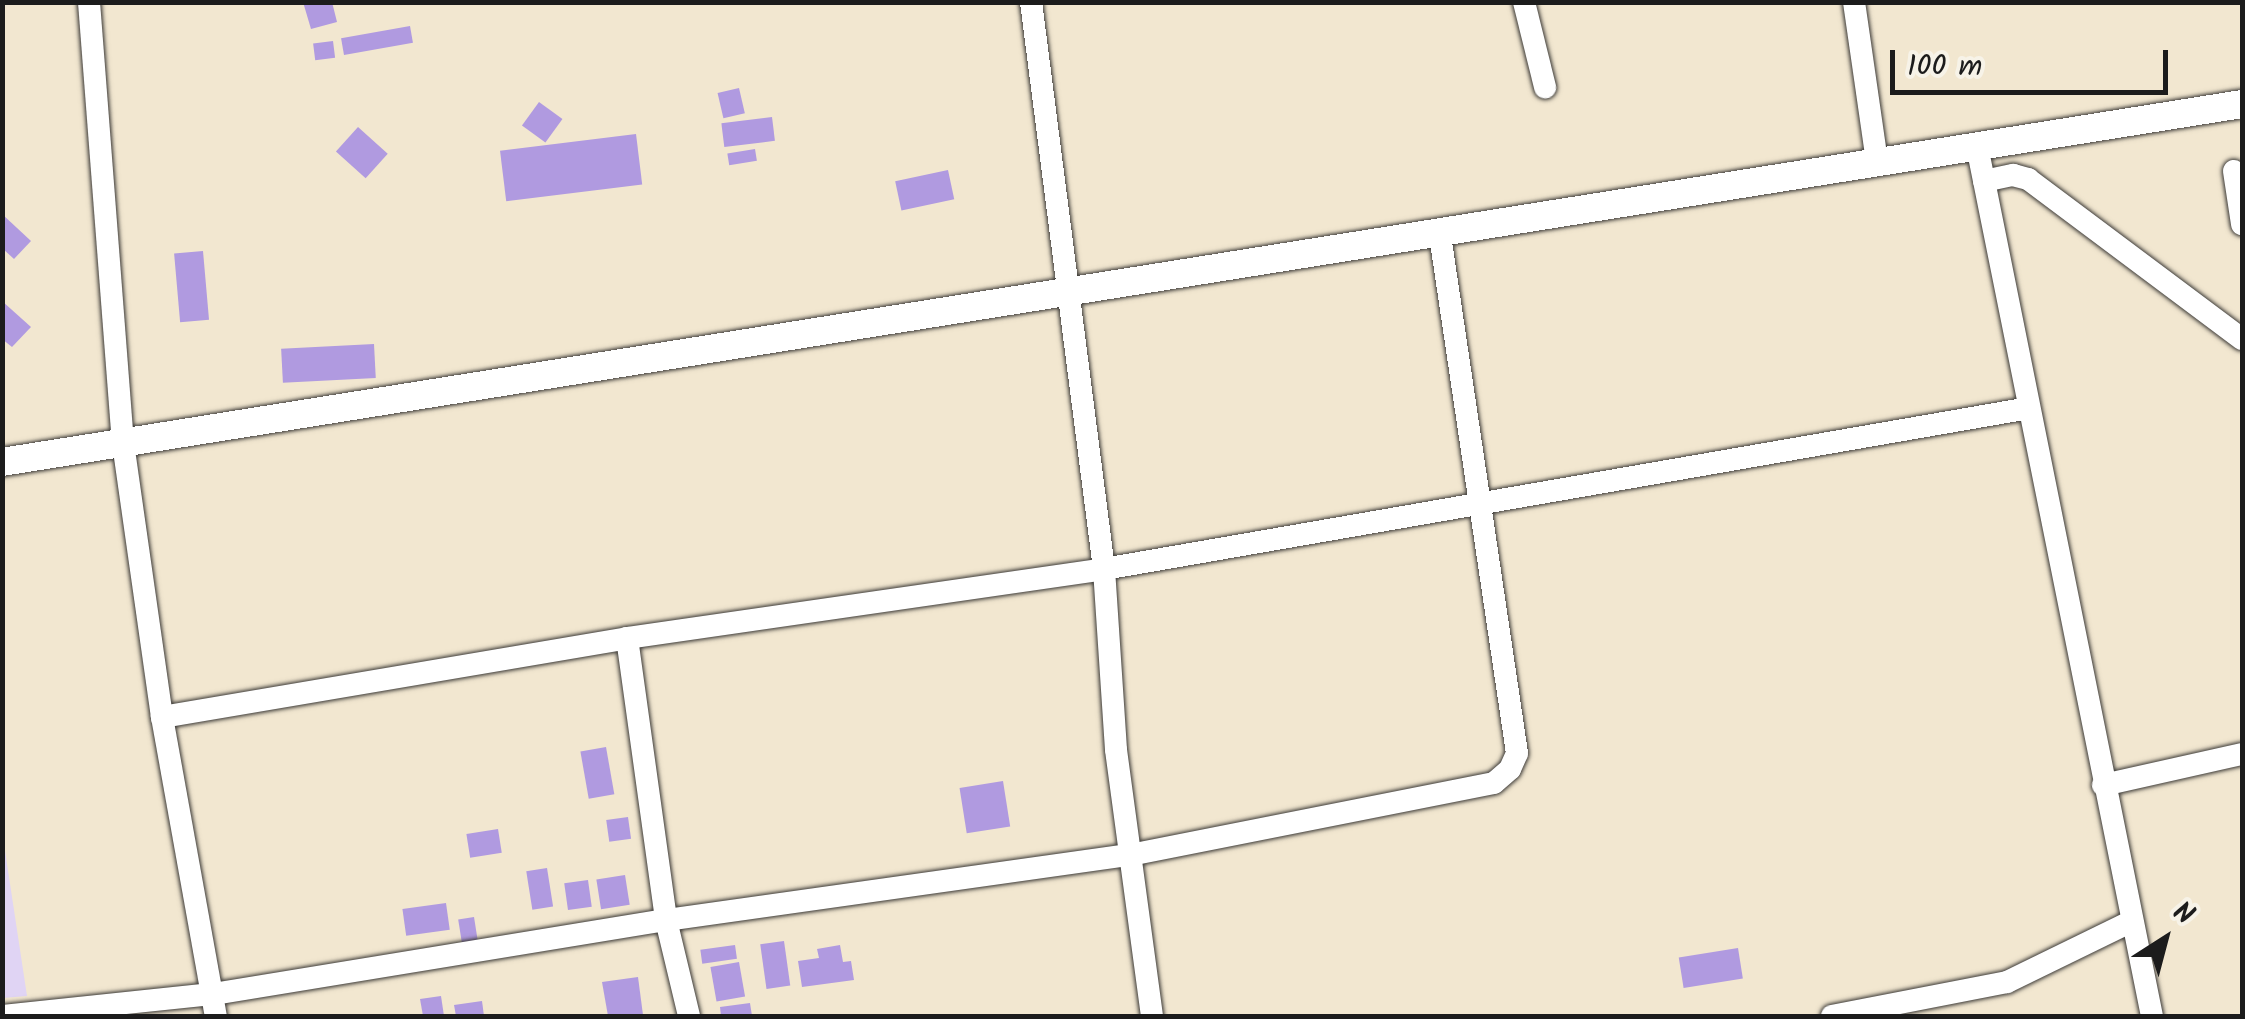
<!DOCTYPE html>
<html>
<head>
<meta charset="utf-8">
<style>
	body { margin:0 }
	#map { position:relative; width:2245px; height:1019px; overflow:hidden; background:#f2e7d0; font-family:Kalam,sans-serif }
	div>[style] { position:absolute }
	.built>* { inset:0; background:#e0d4f4 }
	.building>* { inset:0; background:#b09ae0; transform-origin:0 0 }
	.roads { filter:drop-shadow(0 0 2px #3c3a37) drop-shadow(0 0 2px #3c3a37) }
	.minor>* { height:22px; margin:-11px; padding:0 11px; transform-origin:11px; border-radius:11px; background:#fff }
	.tertiary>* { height:28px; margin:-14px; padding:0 14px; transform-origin:14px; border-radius:14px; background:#fff }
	span { translate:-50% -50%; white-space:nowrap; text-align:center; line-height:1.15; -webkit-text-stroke:8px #f7f3e8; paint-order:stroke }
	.frame { position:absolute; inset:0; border:5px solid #1c1c1c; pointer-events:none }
	.north { position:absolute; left:2115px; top:889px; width:100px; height:100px; -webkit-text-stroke:8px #f7f3e8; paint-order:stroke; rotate:36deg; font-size:28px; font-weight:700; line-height:40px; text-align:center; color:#1c1c1c }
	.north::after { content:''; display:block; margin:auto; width:35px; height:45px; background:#1c1c1c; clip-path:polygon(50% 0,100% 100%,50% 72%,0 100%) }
	.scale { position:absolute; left:1890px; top:50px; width:278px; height:45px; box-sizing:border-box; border:5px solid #1c1c1c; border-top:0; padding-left:12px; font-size:30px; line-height:35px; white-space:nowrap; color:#1c1c1c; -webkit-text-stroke:8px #f7f3e8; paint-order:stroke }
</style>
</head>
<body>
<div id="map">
	<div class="built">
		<i style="clip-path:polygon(2px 831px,27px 996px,3px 998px,2px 998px)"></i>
	</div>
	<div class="building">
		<i style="clip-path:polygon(303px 2px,332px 2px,337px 22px,311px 29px)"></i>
		<i style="left:410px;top:26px;width:17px;height:70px;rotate:80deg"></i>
		<i style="left:333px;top:41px;width:17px;height:20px;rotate:83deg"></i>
		<i style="left:739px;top:88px;width:26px;height:22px;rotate:77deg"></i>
		<i style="left:539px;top:102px;width:29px;height:29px;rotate:36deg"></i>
		<i style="left:772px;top:117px;width:24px;height:51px;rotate:83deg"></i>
		<i style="left:358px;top:127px;width:40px;height:33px;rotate:42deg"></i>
		<i style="left:636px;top:134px;width:51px;height:137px;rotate:83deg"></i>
		<i style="left:755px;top:149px;width:12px;height:28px;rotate:81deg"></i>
		<i style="left:948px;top:170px;width:30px;height:54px;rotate:78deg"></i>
		<i style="clip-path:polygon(2px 214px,31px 241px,14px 259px,2px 248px)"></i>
		<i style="left:203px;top:251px;width:69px;height:29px;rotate:85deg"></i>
		<i style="clip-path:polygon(2px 301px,31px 327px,12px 347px,2px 339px)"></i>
		<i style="left:374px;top:344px;width:34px;height:93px;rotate:87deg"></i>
		<i style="left:606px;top:747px;width:48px;height:26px;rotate:80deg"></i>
		<i style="left:1003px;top:781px;width:46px;height:44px;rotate:81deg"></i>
		<i style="left:628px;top:817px;width:22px;height:22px;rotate:82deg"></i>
		<i style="left:498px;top:829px;width:24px;height:32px;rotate:81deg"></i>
		<i style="left:547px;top:868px;width:39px;height:21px;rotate:81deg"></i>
		<i style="left:625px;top:875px;width:30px;height:29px;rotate:81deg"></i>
		<i style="left:588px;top:880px;width:27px;height:24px;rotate:82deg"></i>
		<i style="left:446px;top:903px;width:27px;height:44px;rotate:82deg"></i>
		<i style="left:474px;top:917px;width:25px;height:16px;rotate:81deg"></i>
		<i style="left:784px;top:941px;width:45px;height:24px;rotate:82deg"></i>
		<i style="left:735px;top:945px;width:14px;height:35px;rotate:82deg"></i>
		<i style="clip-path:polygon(840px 945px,843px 962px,851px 961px,854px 980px,802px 987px,798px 961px,819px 958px,817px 949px)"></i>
		<i style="left:1738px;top:948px;width:31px;height:60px;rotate:81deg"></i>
		<i style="left:739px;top:962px;width:35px;height:29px;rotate:80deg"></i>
		<i style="clip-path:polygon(638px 977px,643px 1015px,608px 1016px,602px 982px)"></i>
		<i style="clip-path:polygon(441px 996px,444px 1016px,423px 1016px,420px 999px)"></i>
		<i style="clip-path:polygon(482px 1001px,484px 1016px,456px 1016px,454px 1005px)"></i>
		<i style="clip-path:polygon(750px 1003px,752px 1016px,721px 1016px,720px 1007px)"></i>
	</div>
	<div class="roads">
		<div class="minor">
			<i style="left:89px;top:2px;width:442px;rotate:85.6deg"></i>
			<i style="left:123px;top:443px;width:277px;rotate:81.9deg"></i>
			<i style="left:162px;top:717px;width:304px;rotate:79.8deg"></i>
			<i style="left:1031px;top:2px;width:572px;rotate:82.66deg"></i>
			<i style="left:1104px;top:569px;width:181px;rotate:86.2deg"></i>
			<i style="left:1116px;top:750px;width:268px;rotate:82.3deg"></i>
			<i style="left:1524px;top:2px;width:88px;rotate:76.1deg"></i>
			<i style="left:1854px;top:2px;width:162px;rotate:81.8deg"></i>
			<i style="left:1977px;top:146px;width:887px;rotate:78.63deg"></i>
			<i style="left:2234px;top:171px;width:54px;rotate:81.4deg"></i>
			<i style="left:1984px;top:181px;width:30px;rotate:-12deg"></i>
			<i style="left:2013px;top:175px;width:16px;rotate:15deg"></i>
			<i style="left:2028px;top:179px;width:267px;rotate:36.8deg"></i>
			<i style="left:627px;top:638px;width:285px;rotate:82.1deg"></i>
			<i style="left:666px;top:920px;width:99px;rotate:76.5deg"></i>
			<i style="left:162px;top:717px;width:472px;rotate:-9.6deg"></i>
			<i style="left:627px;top:638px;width:482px;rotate:-8.2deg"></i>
			<i style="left:1104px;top:569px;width:939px;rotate:-9.87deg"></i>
			<i style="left:2103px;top:785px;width:142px;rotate:-12.6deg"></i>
			<i style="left:2px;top:1016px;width:212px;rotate:-6deg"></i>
			<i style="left:213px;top:994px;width:459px;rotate:-9.3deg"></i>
			<i style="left:666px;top:920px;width:469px;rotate:-8deg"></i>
			<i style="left:1130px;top:855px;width:371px;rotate:-11.2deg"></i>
			<i style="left:1494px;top:783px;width:21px;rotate:-41deg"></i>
			<i style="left:1510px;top:769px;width:17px;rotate:-66deg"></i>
			<i style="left:1517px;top:753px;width:524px;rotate:-98.46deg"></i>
			<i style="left:1832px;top:1016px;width:178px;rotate:-11deg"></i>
			<i style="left:2007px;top:982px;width:137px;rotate:-26deg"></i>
		</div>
		<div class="tertiary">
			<i style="left:2px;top:462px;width:2268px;rotate:-9.08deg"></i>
		</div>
	</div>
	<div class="frame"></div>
	<div class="north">N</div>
	<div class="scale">100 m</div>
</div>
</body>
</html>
